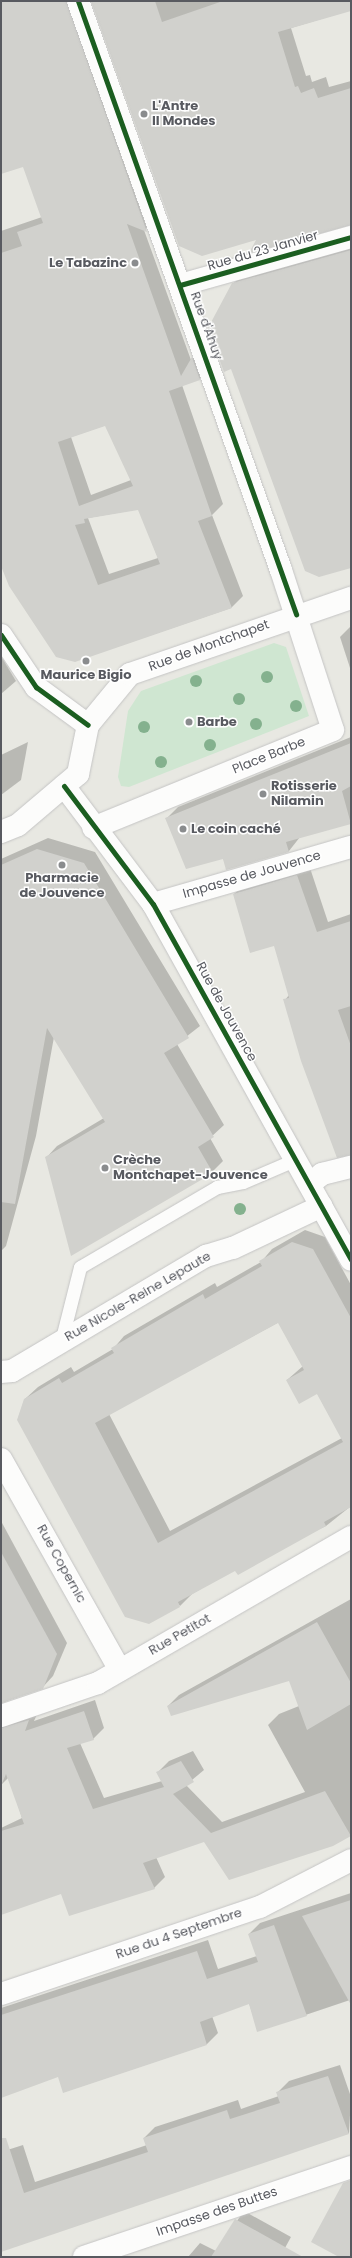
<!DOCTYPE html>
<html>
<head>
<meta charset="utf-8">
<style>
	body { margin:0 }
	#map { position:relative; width:352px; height:2258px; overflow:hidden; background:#e8e8e2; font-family:Poppins,sans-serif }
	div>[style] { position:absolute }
	.green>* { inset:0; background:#cfe6d1 }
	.shadow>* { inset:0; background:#0003 }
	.building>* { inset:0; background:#d1d1cd }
	.roads { filter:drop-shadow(0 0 1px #c4c4c4) drop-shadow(0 0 1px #c4c4c4) }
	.lane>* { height:13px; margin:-6.5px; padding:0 6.5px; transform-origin:6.5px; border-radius:6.5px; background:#fcfcfb }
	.street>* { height:22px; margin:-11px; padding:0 11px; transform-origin:11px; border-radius:11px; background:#fcfcfb }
	.secondary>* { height:22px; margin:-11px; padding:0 11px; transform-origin:11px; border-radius:11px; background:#fcfcfb }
	.cycleway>* { height:5px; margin:-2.5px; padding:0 2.5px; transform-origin:2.5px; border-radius:2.5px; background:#1b5e20 }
	.trees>* { width:12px; height:12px; margin:-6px; border-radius:50%; background:#84b18e }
	.dots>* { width:11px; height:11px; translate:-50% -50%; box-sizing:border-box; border:2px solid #fff; border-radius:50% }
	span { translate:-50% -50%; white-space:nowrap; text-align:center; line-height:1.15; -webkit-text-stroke:3px #fff; paint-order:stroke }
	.poi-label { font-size:13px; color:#585a60; font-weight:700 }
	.left { translate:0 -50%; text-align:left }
	.right { translate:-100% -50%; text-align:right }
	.street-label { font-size:13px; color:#585a60 }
	.frame { position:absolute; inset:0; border:2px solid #585a60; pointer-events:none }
</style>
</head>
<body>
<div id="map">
	<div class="green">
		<i style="clip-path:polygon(274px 643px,286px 647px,309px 716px,129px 787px,121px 786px,118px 777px,128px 711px,141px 691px)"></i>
	</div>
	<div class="shadow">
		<i style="clip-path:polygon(evenodd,1px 1px,80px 1px,158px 220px,144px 230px,191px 360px,203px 347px,211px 368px,199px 379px,182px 385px,223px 504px,212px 515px,243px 596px,231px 608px,75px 661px,1px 563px,1px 231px,42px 217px,23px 165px,1px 173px,1px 1px,106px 425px,131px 480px,91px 495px,71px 437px,106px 425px,1px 1px,139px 509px,158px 558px,109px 574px,88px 518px,139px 509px)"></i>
		<i style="clip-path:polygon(92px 1px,351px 1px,351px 10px,291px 28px,306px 76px,310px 75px,312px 82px,326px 77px,329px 87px,351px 81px,351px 224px,258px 238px)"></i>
		<i style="clip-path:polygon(351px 242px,351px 567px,233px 284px,245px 272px)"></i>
		<i style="clip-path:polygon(351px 626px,351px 671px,340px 637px)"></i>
		<i style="clip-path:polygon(1px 656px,16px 681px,1px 694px)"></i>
		<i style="clip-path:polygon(351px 737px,351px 823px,300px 837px,289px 851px,227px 869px,223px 858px,166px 819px,178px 807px)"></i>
		<i style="clip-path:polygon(28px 742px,21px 780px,1px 795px,1px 755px)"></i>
		<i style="clip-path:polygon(48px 838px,95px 852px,200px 1026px,177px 1044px,224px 1125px,210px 1138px,223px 1161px,212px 1172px,46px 1158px,57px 1146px,104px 1118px,54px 1037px,36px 1136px,6px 1246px,1px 1251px,1px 859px)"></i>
		<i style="clip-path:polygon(309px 865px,328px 922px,351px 914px,351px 1137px,285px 1000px,289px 995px,275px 945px,234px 894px,246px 883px)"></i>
		<i style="clip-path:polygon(evenodd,305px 1230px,325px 1237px,351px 1285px,351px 1506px,326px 1526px,235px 1569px,192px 1594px,180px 1606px,25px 1399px,38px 1387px,71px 1367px,74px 1372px,113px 1349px,124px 1336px,215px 1283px,217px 1287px,261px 1262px,272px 1249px,305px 1230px,279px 1322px,303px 1366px,287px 1380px,317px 1393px,342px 1438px,170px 1531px,109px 1414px,279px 1322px)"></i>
		<i style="clip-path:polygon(1px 1521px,67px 1643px,53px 1676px,42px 1688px,1px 1703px)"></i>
		<i style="clip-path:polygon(351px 1599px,351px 1835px,332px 1845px,204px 1841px,156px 1857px,165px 1877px,154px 1888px,1px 1895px,1px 1828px,22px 1818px,9px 1777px,1px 1785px,1px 1707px,39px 1710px,34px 1721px,95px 1700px,104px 1728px,93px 1739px,80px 1743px,104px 1798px,162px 1781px,158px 1772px,169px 1761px,193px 1751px,204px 1770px,186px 1785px,222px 1822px,305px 1792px,268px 1725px,279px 1714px,299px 1706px,290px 1680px,168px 1706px,179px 1695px)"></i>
		<i style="clip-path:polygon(351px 1893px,351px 2003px,350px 2000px,258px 2031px,249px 2003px,212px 2016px,218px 2033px,207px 2044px,58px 2075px,1px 2097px,1px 2008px,208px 1940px,218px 1969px,257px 1956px,249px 1934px,260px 1923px)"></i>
		<i style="clip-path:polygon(340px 2065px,351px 2097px,349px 2133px,1px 2251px,1px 2152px,23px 2145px,35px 2182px,147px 2145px,144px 2138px,155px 2127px,238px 2100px,241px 2109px,279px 2096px,278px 2092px,289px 2081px)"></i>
		<i style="clip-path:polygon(244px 2211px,291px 2237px,280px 2257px,188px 2257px,200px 2243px,216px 2251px)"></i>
	</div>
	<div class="building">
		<i style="clip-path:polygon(evenodd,1px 1px,66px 1px,147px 232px,127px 224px,181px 376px,192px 357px,200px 380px,169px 391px,212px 516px,198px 521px,232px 608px,75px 662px,56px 657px,9px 586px,1px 566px,1px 253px,22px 246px,17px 232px,43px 223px,23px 167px,1px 174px,1px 1px,105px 426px,133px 486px,79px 506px,58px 442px,105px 426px,1px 1px,138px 510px,160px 564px,98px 585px,75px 525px,85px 523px,84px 519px,138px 510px)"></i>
		<i style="clip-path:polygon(91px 1px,155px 1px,162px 22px,223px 1px,351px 1px,351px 11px,278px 32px,295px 87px,298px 86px,301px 93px,314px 88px,318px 98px,351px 88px,351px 225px,249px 253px,256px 240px,202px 256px,179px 246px)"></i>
		<i style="clip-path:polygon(351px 250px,351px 568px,319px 577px,305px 571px,231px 369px,224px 372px,208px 328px,232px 283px)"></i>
		<i style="clip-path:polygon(351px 743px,351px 786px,342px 791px,351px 824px,286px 842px,289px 852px,226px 870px,223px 859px,186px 869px,165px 818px)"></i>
		<i style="clip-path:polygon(37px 849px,84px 863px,189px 1038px,164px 1053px,214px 1137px,198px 1147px,213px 1173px,71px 1256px,45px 1157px,105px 1122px,47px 1028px,15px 1204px,1px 1202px,1px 865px)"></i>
		<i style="clip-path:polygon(297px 875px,317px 932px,351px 921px,351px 1006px,338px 1010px,351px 1046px,351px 1155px,337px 1158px,301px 1061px,283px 999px,289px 998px,274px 946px,250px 953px,233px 894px)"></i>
		<i style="clip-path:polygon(evenodd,292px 1242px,313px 1249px,351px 1318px,351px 1507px,324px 1522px,326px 1526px,238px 1575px,235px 1571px,178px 1602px,180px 1607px,149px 1624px,125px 1617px,17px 1420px,24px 1399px,59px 1378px,62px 1383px,114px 1353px,111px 1348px,203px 1294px,205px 1299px,262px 1266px,259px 1261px,292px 1242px,278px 1323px,304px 1370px,286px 1380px,299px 1404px,317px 1394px,343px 1442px,158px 1543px,95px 1423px,278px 1323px)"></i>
		<i style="clip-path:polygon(1px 1552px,57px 1654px,43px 1689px,1px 1703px)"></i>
		<i style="clip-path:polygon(317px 1622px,351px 1683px,351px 1704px,307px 1730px,289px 1681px,171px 1716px,167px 1706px)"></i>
		<i style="clip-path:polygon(84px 1711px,94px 1740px,67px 1748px,93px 1809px,164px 1787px,156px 1772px,181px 1761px,194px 1782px,173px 1794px,211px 1833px,325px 1791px,351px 1836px,333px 1846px,229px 1880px,204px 1842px,143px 1863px,155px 1889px,69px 1916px,61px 1894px,1px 1915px,1px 1831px,24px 1824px,6px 1774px,1px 1786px,1px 1728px,29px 1720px,25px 1731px)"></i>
		<i style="clip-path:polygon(351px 1900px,351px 2005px,302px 1916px)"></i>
		<i style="clip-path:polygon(274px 1925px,307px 2016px,257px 2032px,249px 2004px,200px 2022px,207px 2045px,63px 2093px,58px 2077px,1px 2098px,1px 2015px,197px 1951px,207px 1979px,258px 1962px,248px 1934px)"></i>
		<i style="clip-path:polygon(328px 2076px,349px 2134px,1px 2252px,1px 2138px,6px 2138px,24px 2193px,148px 2152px,143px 2138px,227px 2110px,230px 2119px,280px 2103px,276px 2092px)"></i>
		<i style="clip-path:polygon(351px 2180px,351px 2257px,339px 2257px,311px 2242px,343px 2183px)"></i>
		<i style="clip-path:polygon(235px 2219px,303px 2257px,211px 2257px)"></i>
	</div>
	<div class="roads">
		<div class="lane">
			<i style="left:61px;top:1342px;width:77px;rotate:-75.8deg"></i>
			<i style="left:80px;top:1267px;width:159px;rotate:-30.3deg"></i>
			<i style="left:217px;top:1187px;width:26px;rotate:-11deg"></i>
			<i style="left:243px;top:1182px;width:59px;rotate:-23.1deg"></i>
		</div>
		<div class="street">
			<i style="left:78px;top:1px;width:604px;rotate:70.37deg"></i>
			<i style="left:281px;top:570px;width:168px;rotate:72deg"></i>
			<i style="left:333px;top:730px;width:259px;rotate:157.8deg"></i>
			<i style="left:180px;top:285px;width:178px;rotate:-15.7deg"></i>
			<i style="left:1px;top:635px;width:63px;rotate:56.1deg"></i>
			<i style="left:36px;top:687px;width:64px;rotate:36.2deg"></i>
			<i style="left:153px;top:904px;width:206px;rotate:-16.1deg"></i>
			<i style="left:310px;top:1184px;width:16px;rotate:-40deg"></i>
			<i style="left:322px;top:1174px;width:30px;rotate:-14deg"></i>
			<i style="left:1px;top:1372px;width:11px;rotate:-5deg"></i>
			<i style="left:12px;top:1371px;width:226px;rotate:-30.7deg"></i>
			<i style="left:206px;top:1256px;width:28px;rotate:-17deg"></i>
			<i style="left:233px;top:1248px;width:98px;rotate:-25.3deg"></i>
			<i style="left:1px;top:1459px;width:242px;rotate:60.6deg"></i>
			<i style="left:1px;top:1716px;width:102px;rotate:-18.8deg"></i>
			<i style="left:98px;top:1683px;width:292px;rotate:-30deg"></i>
			<i style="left:1px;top:1994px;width:273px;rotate:-18.6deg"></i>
			<i style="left:260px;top:1907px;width:102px;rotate:-27.3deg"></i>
			<i style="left:84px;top:2257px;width:282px;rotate:-18.6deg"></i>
		</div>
		<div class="secondary">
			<i style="left:64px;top:786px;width:148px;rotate:53deg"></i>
			<i style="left:153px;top:904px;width:407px;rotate:60.9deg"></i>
			<i style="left:1px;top:832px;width:18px;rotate:-22deg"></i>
			<i style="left:18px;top:825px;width:79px;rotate:-40.4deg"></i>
			<i style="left:78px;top:774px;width:50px;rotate:-78.5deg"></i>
			<i style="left:88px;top:725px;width:66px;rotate:-50.5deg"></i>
			<i style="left:130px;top:674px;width:234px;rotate:-19deg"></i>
		</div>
	</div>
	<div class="cycleway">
		<i style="left:78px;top:1px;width:651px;rotate:70.42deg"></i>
		<i style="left:180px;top:285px;width:178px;rotate:-15.7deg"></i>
		<i style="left:1px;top:635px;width:63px;rotate:56.1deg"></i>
		<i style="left:36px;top:687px;width:64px;rotate:36.2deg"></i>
		<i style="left:64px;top:786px;width:148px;rotate:53deg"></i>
		<i style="left:153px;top:904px;width:407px;rotate:60.9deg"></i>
	</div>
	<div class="trees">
		<i style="left:267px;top:677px"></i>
		<i style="left:196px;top:681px"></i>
		<i style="left:239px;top:699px"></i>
		<i style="left:296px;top:706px"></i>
		<i style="left:256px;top:724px"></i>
		<i style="left:144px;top:727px"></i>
		<i style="left:210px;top:745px"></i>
		<i style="left:161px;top:762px"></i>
		<i style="left:240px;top:1209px"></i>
	</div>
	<div class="dots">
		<i style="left:144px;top:114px;background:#8a8c8e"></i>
		<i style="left:135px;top:263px;background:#8a8c8e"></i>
		<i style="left:86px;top:661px;background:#8a8c8e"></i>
		<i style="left:189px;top:722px;background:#8a8c8e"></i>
		<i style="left:263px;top:794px;background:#8a8c8e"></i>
		<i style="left:183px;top:829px;background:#8a8c8e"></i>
		<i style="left:62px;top:865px;background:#8a8c8e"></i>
		<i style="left:105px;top:1168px;background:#8a8c8e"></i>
	</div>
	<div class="poi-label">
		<span class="left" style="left:152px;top:114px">L'Antre<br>II Mondes</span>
		<span class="right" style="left:127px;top:263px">Le Tabazinc</span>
		<span style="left:86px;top:675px">Maurice Bigio</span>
		<span class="left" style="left:197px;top:722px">Barbe</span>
		<span class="left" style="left:271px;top:794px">Rotisserie<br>Nilamin</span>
		<span class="left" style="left:191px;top:829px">Le coin caché</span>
		<span style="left:62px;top:886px">Pharmacie<br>de Jouvence</span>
		<span class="left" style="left:113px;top:1168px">Crèche<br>Montchapet-Jouvence</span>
	</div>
	<div class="street-label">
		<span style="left:263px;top:251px;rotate:-16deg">Rue du 23 Janvier</span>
		<span style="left:206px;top:326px;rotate:70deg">Rue d'Ahuy</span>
		<span style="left:209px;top:646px;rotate:-20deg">Rue de Montchapet</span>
		<span style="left:269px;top:756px;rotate:-22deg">Place Barbe</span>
		<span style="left:252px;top:875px;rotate:-16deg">Impasse de Jouvence</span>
		<span style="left:226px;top:1012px;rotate:61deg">Rue de Jouvence</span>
		<span style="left:138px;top:1297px;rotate:-30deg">Rue Nicole-Reine Lepaute</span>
		<span style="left:61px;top:1564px;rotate:61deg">Rue Copernic</span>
		<span style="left:180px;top:1635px;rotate:-30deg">Rue Petitot</span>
		<span style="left:179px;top:1934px;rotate:-19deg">Rue du 4 Septembre</span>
		<span style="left:217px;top:2212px;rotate:-19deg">Impasse des Buttes</span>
	</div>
	<div class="frame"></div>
</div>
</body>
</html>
